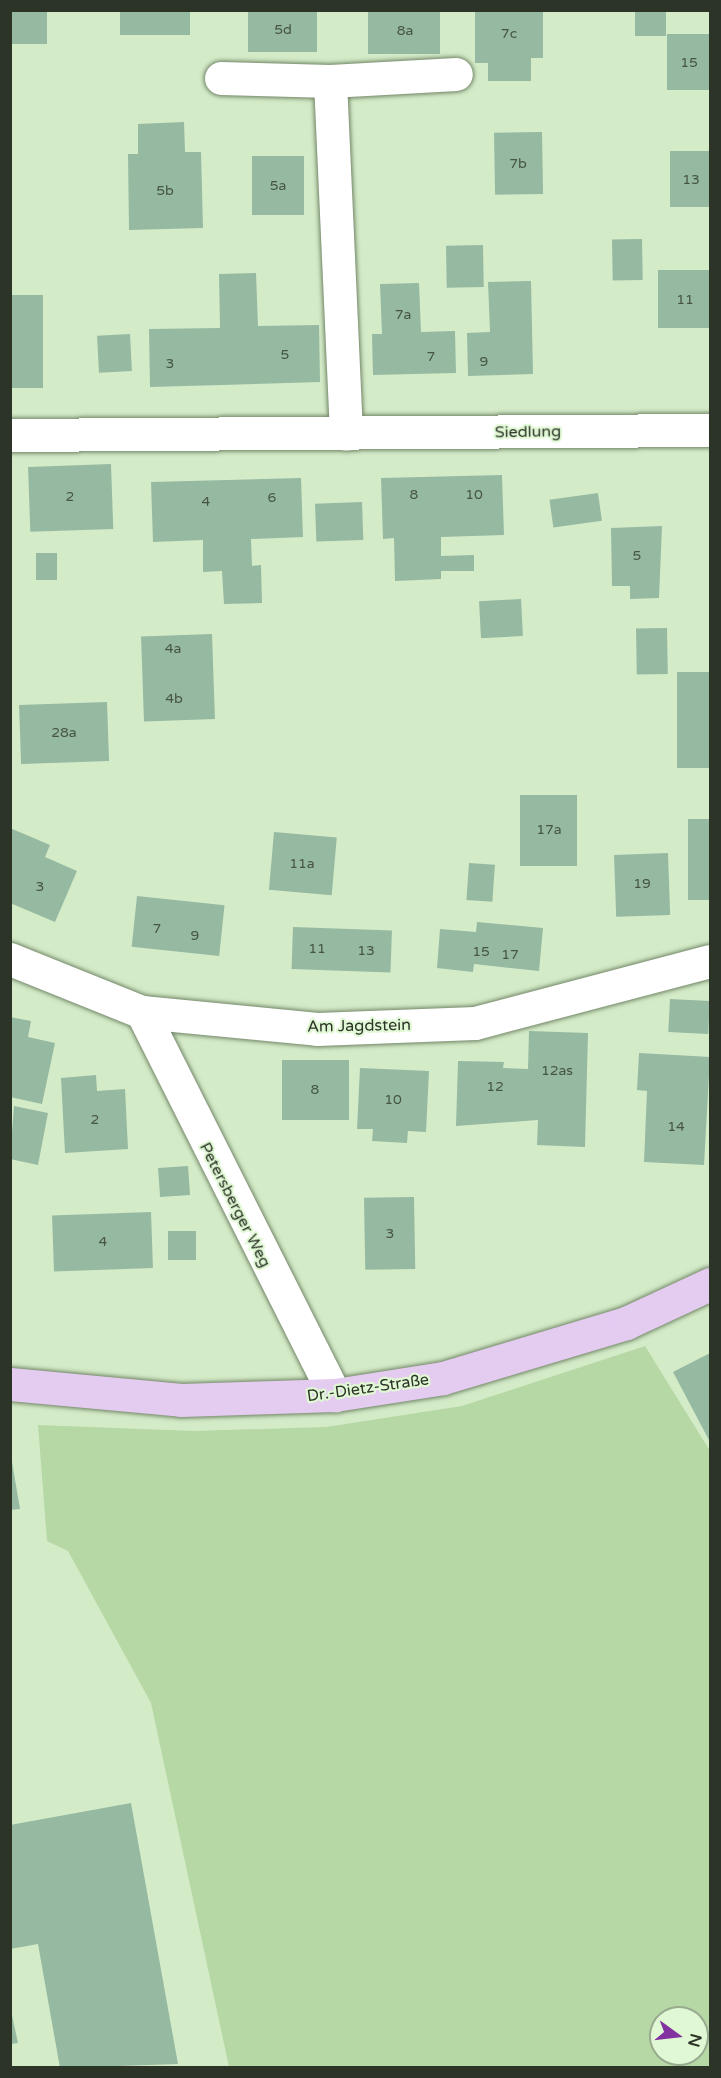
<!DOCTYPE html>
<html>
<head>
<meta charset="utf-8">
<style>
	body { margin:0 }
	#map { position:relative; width:721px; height:2078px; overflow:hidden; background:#d4ebc8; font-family:"Varela Round",sans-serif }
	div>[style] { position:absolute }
	.green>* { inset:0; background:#b6d8a5 }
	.building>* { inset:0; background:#96b9a1; transform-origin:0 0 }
	.roads { filter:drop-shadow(0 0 2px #738768) drop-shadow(0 0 2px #738768) }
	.minor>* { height:33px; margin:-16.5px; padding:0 16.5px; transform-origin:16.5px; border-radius:16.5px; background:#fff }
	.major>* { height:33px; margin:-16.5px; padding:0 16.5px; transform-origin:16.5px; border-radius:16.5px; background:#e4cbf0 }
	span { translate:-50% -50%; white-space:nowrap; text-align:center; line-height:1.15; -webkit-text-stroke:4.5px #e1f8d5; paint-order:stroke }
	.number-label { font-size:14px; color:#465546 }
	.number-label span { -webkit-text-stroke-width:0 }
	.street-label { font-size:16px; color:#2b3427 }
	.frame { position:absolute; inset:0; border:12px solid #2b3427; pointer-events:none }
	.north { position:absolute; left:649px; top:2006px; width:60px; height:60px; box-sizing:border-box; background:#e1f8d5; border:2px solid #98aa8f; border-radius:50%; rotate:105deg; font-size:16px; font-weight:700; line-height:24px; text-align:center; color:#2b3427 }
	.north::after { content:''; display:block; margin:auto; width:21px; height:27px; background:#8231a1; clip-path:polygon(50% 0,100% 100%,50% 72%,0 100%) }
</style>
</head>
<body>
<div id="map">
	<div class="green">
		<i style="clip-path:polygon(evenodd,645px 1346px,710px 1451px,710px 2067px,229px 2067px,151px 1703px,68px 1551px,47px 1541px,38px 1425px,194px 1431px,326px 1427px,462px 1406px,645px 1346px,661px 2018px,697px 2018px,697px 2054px,661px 2054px,661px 2018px)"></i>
	</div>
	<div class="building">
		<i style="left:11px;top:10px;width:36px;height:34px"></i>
		<i style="left:120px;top:10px;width:70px;height:25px"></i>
		<i style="left:248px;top:10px;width:69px;height:42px"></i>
		<i style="left:368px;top:10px;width:72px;height:44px"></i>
		<i style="clip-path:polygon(475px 10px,543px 10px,543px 58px,531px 58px,531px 81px,488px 81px,488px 63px,475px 63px)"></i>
		<i style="left:635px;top:10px;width:31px;height:26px"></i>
		<i style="left:710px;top:34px;width:56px;height:43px;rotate:90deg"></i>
		<i style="clip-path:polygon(184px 122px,185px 152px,201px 152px,203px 228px,129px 230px,128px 154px,138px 154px,138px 124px)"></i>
		<i style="left:542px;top:132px;width:62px;height:48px;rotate:89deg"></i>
		<i style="left:710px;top:151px;width:56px;height:40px;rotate:90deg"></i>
		<i style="left:304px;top:156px;width:59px;height:52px;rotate:90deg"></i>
		<i style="left:642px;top:239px;width:41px;height:30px;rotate:89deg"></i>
		<i style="left:483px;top:245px;width:42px;height:37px;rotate:89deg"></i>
		<i style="left:710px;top:270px;width:58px;height:52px;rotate:90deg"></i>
		<i style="clip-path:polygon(256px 273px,258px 326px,319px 325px,320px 382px,150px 387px,149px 329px,220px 328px,219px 274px)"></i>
		<i style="clip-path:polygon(531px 281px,533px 374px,468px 376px,467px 333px,490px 332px,488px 282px)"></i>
		<i style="clip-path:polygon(419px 283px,421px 332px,455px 331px,456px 373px,373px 375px,372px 334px,382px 334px,380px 284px)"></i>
		<i style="left:10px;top:295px;width:33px;height:93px"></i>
		<i style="left:130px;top:334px;width:37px;height:33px;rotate:87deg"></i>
		<i style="left:111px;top:464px;width:65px;height:83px;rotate:88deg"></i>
		<i style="clip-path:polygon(502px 475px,504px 535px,441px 537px,441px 556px,474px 555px,474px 571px,441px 571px,441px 579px,395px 581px,394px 538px,383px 539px,381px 478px)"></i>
		<i style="clip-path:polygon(301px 478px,303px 537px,251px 539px,252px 566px,261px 565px,262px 603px,224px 604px,222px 571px,203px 572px,203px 540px,153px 542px,151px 482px)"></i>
		<i style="left:598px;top:493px;width:28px;height:49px;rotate:82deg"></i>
		<i style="left:362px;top:502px;width:38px;height:47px;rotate:88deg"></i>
		<i style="clip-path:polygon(662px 526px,659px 598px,630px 599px,630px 586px,612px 586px,611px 528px)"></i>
		<i style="left:36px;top:553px;width:21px;height:27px"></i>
		<i style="left:521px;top:599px;width:37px;height:42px;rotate:87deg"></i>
		<i style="left:667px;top:628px;width:46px;height:31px;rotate:89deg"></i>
		<i style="left:212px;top:634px;width:85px;height:71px;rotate:88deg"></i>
		<i style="left:710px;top:672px;width:96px;height:33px;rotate:90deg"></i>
		<i style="left:107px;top:702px;width:59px;height:88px;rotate:88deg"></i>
		<i style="left:520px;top:795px;width:57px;height:71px"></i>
		<i style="left:688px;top:819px;width:22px;height:81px"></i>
		<i style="clip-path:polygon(10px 828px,50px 845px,45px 857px,77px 871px,55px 922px,10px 903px)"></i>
		<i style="left:274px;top:832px;width:63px;height:58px;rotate:5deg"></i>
		<i style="left:668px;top:853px;width:62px;height:54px;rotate:88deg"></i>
		<i style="left:469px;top:863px;width:26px;height:37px;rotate:4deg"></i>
		<i style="left:137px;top:896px;width:88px;height:51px;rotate:6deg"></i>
		<i style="clip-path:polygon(477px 922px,543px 928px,539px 971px,474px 964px,473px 972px,437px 968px,440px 929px,476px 932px)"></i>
		<i style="left:293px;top:927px;width:99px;height:42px;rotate:2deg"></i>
		<i style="left:670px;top:999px;width:40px;height:33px;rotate:3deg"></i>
		<i style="clip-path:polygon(10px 1017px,31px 1021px,28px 1037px,55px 1043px,42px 1104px,10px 1097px)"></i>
		<i style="clip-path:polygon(529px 1031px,588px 1033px,585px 1147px,537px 1145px,538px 1120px,456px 1126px,458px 1061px,504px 1062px,503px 1068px,528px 1069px)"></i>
		<i style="clip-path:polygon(639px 1053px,710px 1057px,704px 1165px,644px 1162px,647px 1091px,637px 1090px)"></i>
		<i style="left:282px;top:1060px;width:67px;height:60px"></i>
		<i style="clip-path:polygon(360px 1068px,429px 1071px,426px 1132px,408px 1131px,407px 1143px,372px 1141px,373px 1129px,357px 1129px)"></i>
		<i style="clip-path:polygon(96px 1075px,97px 1091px,125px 1089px,128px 1149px,65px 1153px,61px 1078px)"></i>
		<i style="clip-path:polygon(14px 1106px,48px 1113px,38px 1165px,10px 1159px)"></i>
		<i style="left:188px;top:1166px;width:29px;height:30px;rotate:86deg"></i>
		<i style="left:414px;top:1197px;width:72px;height:50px;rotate:89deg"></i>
		<i style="left:151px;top:1212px;width:56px;height:99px;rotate:88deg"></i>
		<i style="left:168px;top:1231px;width:28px;height:29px"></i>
		<i style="clip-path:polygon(710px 1353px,710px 1442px,673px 1372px)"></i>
		<i style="clip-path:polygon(10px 1450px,20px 1509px,10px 1510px)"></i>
		<i style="clip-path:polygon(131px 1803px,178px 2064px,60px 2068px,38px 1944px,10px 1949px,10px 1825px)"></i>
		<i style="clip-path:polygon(10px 2006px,18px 2043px,10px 2044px)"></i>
	</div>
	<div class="roads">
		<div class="minor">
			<i style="left:221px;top:78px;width:109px;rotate:1.6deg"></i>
			<i style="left:330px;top:81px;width:126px;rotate:-3.2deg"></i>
			<i style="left:330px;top:81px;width:353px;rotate:87.4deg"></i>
			<i style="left:10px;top:435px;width:700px;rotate:-0.41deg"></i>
			<i style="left:10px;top:959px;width:142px;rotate:21.9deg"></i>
			<i style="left:142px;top:1012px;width:176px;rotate:5.5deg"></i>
			<i style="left:317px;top:1029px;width:158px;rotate:-2.2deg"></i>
			<i style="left:475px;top:1023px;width:243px;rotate:-14.8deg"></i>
			<i style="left:142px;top:1012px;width:429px;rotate:63.3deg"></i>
		</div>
		<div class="major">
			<i style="left:10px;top:1384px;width:172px;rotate:5.3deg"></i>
			<i style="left:181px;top:1400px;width:154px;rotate:-1.9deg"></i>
			<i style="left:335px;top:1395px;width:109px;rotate:-8.9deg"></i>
			<i style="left:443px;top:1378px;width:191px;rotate:-16.7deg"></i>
			<i style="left:626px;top:1323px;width:93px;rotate:-24.9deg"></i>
		</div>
	</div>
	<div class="number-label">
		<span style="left:283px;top:30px">5d</span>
		<span style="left:405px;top:31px">8a</span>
		<span style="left:509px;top:34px">7c</span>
		<span style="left:689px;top:63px">15</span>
		<span style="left:518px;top:164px">7b</span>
		<span style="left:691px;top:180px">13</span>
		<span style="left:278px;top:186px">5a</span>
		<span style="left:165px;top:191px">5b</span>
		<span style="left:685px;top:300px">11</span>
		<span style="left:403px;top:315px">7a</span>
		<span style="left:285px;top:355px">5</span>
		<span style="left:431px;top:357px">7</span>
		<span style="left:484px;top:362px">9</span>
		<span style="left:170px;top:364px">3</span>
		<span style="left:414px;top:495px">8</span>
		<span style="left:474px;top:495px">10</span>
		<span style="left:70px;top:497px">2</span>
		<span style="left:272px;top:498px">6</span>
		<span style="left:206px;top:502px">4</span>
		<span style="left:637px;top:556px">5</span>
		<span style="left:173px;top:649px">4a</span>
		<span style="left:174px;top:699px">4b</span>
		<span style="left:64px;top:733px">28a</span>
		<span style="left:549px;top:830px">17a</span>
		<span style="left:302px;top:864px">11a</span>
		<span style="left:642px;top:884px">19</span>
		<span style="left:40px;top:887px">3</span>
		<span style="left:157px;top:929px">7</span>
		<span style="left:195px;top:936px">9</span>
		<span style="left:317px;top:949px">11</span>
		<span style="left:366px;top:951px">13</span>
		<span style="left:481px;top:952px">15</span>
		<span style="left:510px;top:955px">17</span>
		<span style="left:557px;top:1071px">12as</span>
		<span style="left:495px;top:1087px">12</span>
		<span style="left:315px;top:1090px">8</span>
		<span style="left:393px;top:1100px">10</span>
		<span style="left:95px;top:1120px">2</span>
		<span style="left:676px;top:1127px">14</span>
		<span style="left:390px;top:1234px">3</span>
		<span style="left:103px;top:1242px">4</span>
	</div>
	<div class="street-label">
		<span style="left:528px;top:432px;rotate:-1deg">Siedlung</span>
		<span style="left:359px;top:1026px;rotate:-1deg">Am Jagdstein</span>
		<span style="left:235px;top:1205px;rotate:63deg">Petersberger Weg</span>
		<span style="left:368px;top:1388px;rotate:-8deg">Dr.-Dietz-Straße</span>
	</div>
	<div class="frame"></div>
	<div class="north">N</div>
</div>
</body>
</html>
